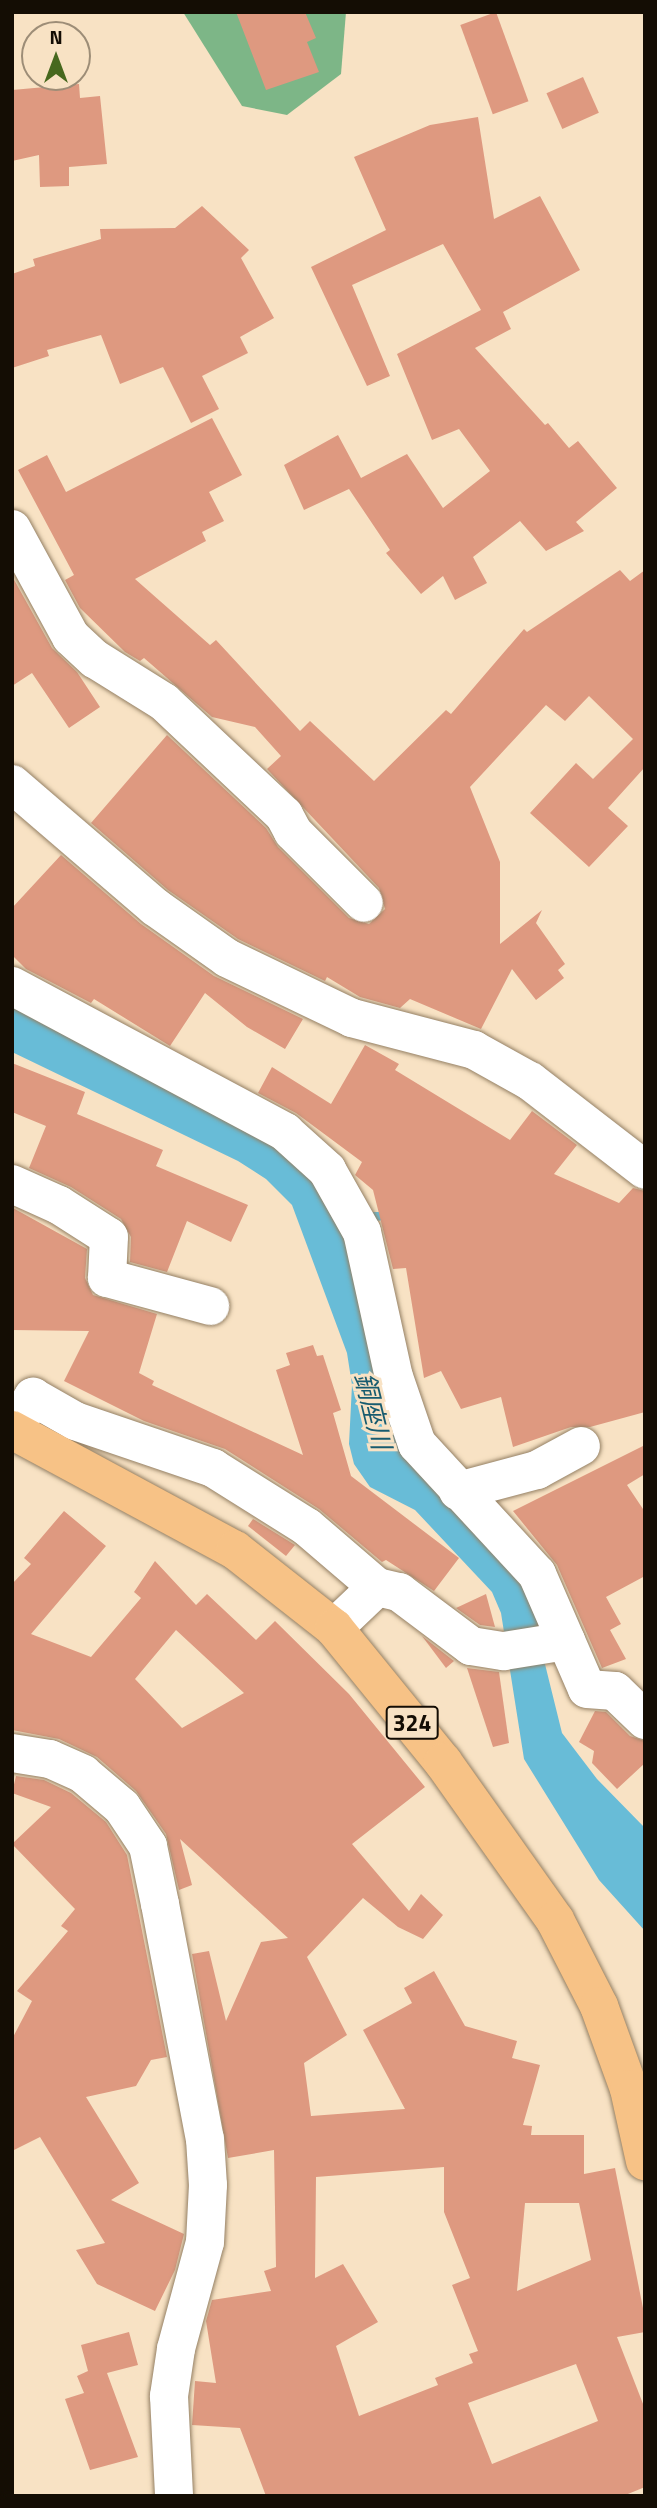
<!DOCTYPE html>
<html>
<head>
<meta charset="utf-8">
<style>
	body { margin:0 }
	#map { position:relative; width:657px; height:2508px; overflow:hidden; background:#f8e2c4; font-family:"Titillium Web","Noto Sans JP",sans-serif }
	div>[style] { position:absolute }
	.forest>* { inset:0; background:#7db687 }
	.water>* { inset:0; background:#68bcd7 }
	.building>* { inset:0; background:#de9980; transform-origin:0 0 }
	.roads { filter:drop-shadow(0 0 2px #948064) drop-shadow(0 0 2px #948064) }
	.minor>* { height:38px; margin:-19px; padding:0 19px; transform-origin:19px; border-radius:19px; background:#fff }
	.highway>* { height:38px; margin:-19px; padding:0 19px; transform-origin:19px; border-radius:19px; background:#f7c286 }
	span { translate:-50% -50%; white-space:nowrap; text-align:center; line-height:1.15; -webkit-text-stroke:6px #f8e2c4; paint-order:stroke }
	.shield-label span { padding:2px 5px; background:#f8e2c4; border:2px solid; border-radius:5px; -webkit-text-stroke-width:0 }
	.shield-label { font-size:23px; color:#140d04; font-weight:700 }
	.water-label { font-size:26px; color:#175b6f; font-style:italic }
	.frame { position:absolute; inset:0; border:14px solid #140d04; pointer-events:none }
	.north { position:absolute; left:21px; top:21px; width:70px; height:70px; box-sizing:border-box; background:#f8e2c4; border:2px solid #9d8d77; border-radius:50%; rotate:0deg; font-size:19px; font-weight:700; line-height:28px; text-align:center; color:#140d04 }
	.north::after { content:''; display:block; margin:auto; width:24px; height:32px; background:#47681e; clip-path:polygon(50% 0,100% 100%,50% 72%,0 100%) }
</style>
</head>
<body>
<div id="map">
	<div class="forest">
		<i style="clip-path:polygon(183px 12px,346px 12px,341px 74px,287px 115px,242px 106px)"></i>
	</div>
	<div class="water">
		<i style="clip-path:polygon(12px 996px,268px 1133px,361px 1212px,385px 1212px,385px 1220px,364px 1222px,397px 1422px,536px 1593px,542px 1652px,562px 1733px,597px 1779px,645px 1828px,645px 1931px,599px 1880px,524px 1759px,501px 1613px,492px 1592px,415px 1510px,370px 1487px,354px 1464px,349px 1444px,352px 1385px,347px 1353px,292px 1205px,266px 1179px,238px 1161px,12px 1052px)"></i>
	</div>
	<div class="building">
		<i style="clip-path:polygon(236px 12px,305px 12px,316px 38px,307px 42px,319px 72px,266px 90px)"></i>
		<i style="left:496px;top:12px;width:95px;height:38px;rotate:70deg"></i>
		<i style="left:583px;top:77px;width:39px;height:40px;rotate:66deg"></i>
		<i style="clip-path:polygon(79px 84px,80px 98px,100px 96px,107px 164px,69px 167px,69px 186px,40px 187px,39px 155px,12px 161px,12px 90px)"></i>
		<i style="clip-path:polygon(478px 117px,494px 219px,540px 196px,580px 270px,503px 312px,511px 329px,475px 348px,545px 425px,548px 423px,569px 448px,578px 441px,617px 488px,576px 522px,584px 531px,546px 551px,520px 521px,473px 557px,487px 583px,455px 600px,443px 576px,421px 594px,386px 553px,390px 550px,349px 489px,304px 510px,284px 465px,338px 435px,361px 478px,407px 454px,443px 508px,490px 471px,459px 429px,432px 440px,397px 354px,481px 310px,443px 244px,352px 285px,390px 376px,367px 386px,311px 267px,386px 230px,354px 157px,430px 125px)"></i>
		<i style="clip-path:polygon(202px 206px,249px 250px,241px 258px,274px 318px,240px 337px,248px 353px,202px 376px,219px 409px,191px 423px,163px 367px,120px 384px,101px 335px,47px 350px,49px 356px,12px 368px,12px 274px,35px 266px,33px 259px,101px 239px,100px 229px,175px 228px)"></i>
		<i style="clip-path:polygon(212px 418px,242px 475px,209px 492px,224px 521px,202px 532px,206px 541px,135px 579px,210px 645px,216px 640px,300px 731px,310px 721px,374px 781px,446px 710px,451px 714px,524px 629px,527px 632px,620px 570px,630px 581px,645px 570px,645px 767px,608px 808px,628px 826px,589px 867px,530px 813px,576px 763px,593px 779px,633px 739px,589px 696px,565px 721px,546px 705px,470px 787px,500px 862px,500px 944px,542px 910px,536px 923px,565px 964px,558px 970px,564px 978px,536px 1000px,512px 969px,481px 1029px,410px 999px,400px 1008px,360px 997px,327px 977px,325px 981px,238px 939px,168px 890px,91px 823px,167px 735px,266px 828px,278px 847px,349px 918px,369px 924px,385px 909px,379px 888px,267px 769px,281px 756px,255px 727px,212px 717px,144px 658px,140px 661px,125px 652px,80px 608px,65px 580px,74px 575px,18px 470px,47px 455px,66px 492px)"></i>
		<i style="clip-path:polygon(12px 576px,52px 648px,77px 672px,100px 707px,69px 728px,32px 673px,12px 686px)"></i>
		<i style="clip-path:polygon(61px 855px,141px 924px,214px 976px,303px 1019px,285px 1049px,247px 1027px,205px 993px,170px 1046px,94px 999px,91px 1003px,26px 969px,12px 955px,12px 908px)"></i>
		<i style="clip-path:polygon(365px 1045px,399px 1064px,395px 1070px,510px 1140px,532px 1111px,577px 1145px,554px 1174px,619px 1203px,633px 1188px,645px 1191px,645px 1412px,590px 1427px,571px 1427px,513px 1447px,501px 1397px,461px 1409px,441px 1371px,424px 1378px,406px 1268px,393px 1269px,373px 1190px,355px 1175px,362px 1162px,296px 1113px,258px 1093px,272px 1067px,331px 1104px)"></i>
		<i style="clip-path:polygon(12px 1063px,85px 1092px,77px 1114px,163px 1150px,156px 1166px,248px 1205px,231px 1242px,187px 1221px,167px 1272px,130px 1262px,131px 1237px,121px 1219px,71px 1187px,29px 1168px,46px 1126px,12px 1112px)"></i>
		<i style="clip-path:polygon(13px 1208px,87px 1249px,85px 1278px,93px 1295px,157px 1314px,139px 1373px,154px 1381px,152px 1385px,303px 1455px,276px 1370px,290px 1365px,286px 1353px,313px 1345px,317px 1356px,323px 1355px,341px 1410px,333px 1413px,351px 1476px,459px 1558px,434px 1591px,386px 1560px,382px 1562px,319px 1509px,225px 1449px,144px 1421px,64px 1381px,89px 1331px,12px 1330px)"></i>
		<i style="clip-path:polygon(645px 1445px,645px 1474px,627px 1485px,645px 1512px,645px 1576px,606px 1597px,621px 1624px,610px 1630px,626px 1659px,602px 1668px,557px 1565px,513px 1511px)"></i>
		<i style="clip-path:polygon(evenodd,64px 1511px,106px 1546px,31px 1634px,91px 1657px,141px 1598px,134px 1592px,155px 1561px,196px 1605px,207px 1594px,256px 1640px,275px 1621px,349px 1694px,425px 1787px,352px 1844px,409px 1911px,421px 1894px,443px 1915px,423px 1939px,398px 1927px,363px 1898px,307px 1957px,347px 2035px,304px 2063px,311px 2116px,405px 2109px,363px 2030px,412px 2003px,404px 1988px,434px 1971px,465px 2026px,517px 2041px,512px 2058px,540px 2065px,523px 2125px,532px 2126px,531px 2135px,584px 2135px,584px 2174px,615px 2168px,645px 2318px,645px 2332px,617px 2337px,645px 2409px,645px 2487px,623px 2496px,266px 2496px,240px 2428px,192px 2425px,195px 2381px,216px 2383px,206px 2321px,212px 2300px,271px 2291px,264px 2271px,276px 2267px,274px 2150px,228px 2158px,192px 1954px,209px 1951px,226px 2021px,261px 1942px,288px 1938px,180px 1839px,192px 1885px,179px 1890px,166px 1834px,136px 1791px,97px 1757px,59px 1739px,12px 1730px,12px 1584px,31px 1564px,24px 1558px,64px 1511px,176px 1630px,244px 1693px,182px 1728px,135px 1679px,176px 1630px,64px 1511px,444px 2167px,444px 2212px,470px 2278px,452px 2285px,478px 2351px,469px 2354px,473px 2363px,435px 2378px,438px 2385px,359px 2416px,336px 2346px,378px 2322px,343px 2264px,315px 2278px,316px 2177px,444px 2167px,64px 1511px,525px 2203px,579px 2203px,591px 2260px,517px 2291px,525px 2203px,64px 1511px,576px 2364px,598px 2421px,492px 2464px,468px 2403px,576px 2364px)"></i>
		<i style="clip-path:polygon(253px 1519px,295px 1545px,286px 1556px,248px 1526px)"></i>
		<i style="clip-path:polygon(486px 1594px,495px 1627px,480px 1625px,456px 1608px)"></i>
		<i style="clip-path:polygon(422px 1636px,454px 1661px,446px 1668px)"></i>
		<i style="clip-path:polygon(467px 1668px,499px 1672px,509px 1743px,493px 1747px)"></i>
		<i style="clip-path:polygon(595px 1711px,606px 1712px,630px 1736px,645px 1741px,645px 1763px,617px 1789px,592px 1763px,594px 1751px,579px 1742px)"></i>
		<i style="clip-path:polygon(16px 1776px,44px 1780px,71px 1793px,106px 1822px,127px 1855px,167px 2057px,151px 2060px,136px 2086px,86px 2097px,139px 2183px,111px 2200px,184px 2234px,175px 2270px,155px 2311px,97px 2284px,76px 2250px,105px 2243px,40px 2137px,12px 2151px,12px 2039px,32px 2001px,17px 1991px,68px 1931px,61px 1926px,75px 1909px,12px 1844px,51px 1807px,12px 1793px)"></i>
		<i style="clip-path:polygon(129px 2332px,138px 2365px,107px 2373px,138px 2457px,90px 2470px,65px 2399px,84px 2393px,77px 2376px,88px 2371px,81px 2345px)"></i>
	</div>
	<div class="roads">
		<div class="minor">
			<i style="left:12px;top:529px;width:123px;rotate:61.4deg"></i>
			<i style="left:71px;top:637px;width:33px;rotate:43deg"></i>
			<i style="left:95px;top:659px;width:81px;rotate:31.9deg"></i>
			<i style="left:164px;top:702px;width:165px;rotate:43.3deg"></i>
			<i style="left:284px;top:815px;width:19px;rotate:62deg"></i>
			<i style="left:293px;top:832px;width:100px;rotate:45deg"></i>
			<i style="left:12px;top:784px;width:189px;rotate:40.7deg"></i>
			<i style="left:155px;top:907px;width:88px;rotate:35.3deg"></i>
			<i style="left:227px;top:958px;width:139px;rotate:25.6deg"></i>
			<i style="left:352px;top:1018px;width:126px;rotate:14.7deg"></i>
			<i style="left:474px;top:1050px;width:64px;rotate:29deg"></i>
			<i style="left:530px;top:1081px;width:145px;rotate:37.7deg"></i>
			<i style="left:12px;top:986px;width:310px;rotate:28.1deg"></i>
			<i style="left:285px;top:1132px;width:57px;rotate:42.1deg"></i>
			<i style="left:327px;top:1170px;width:71px;rotate:60.6deg"></i>
			<i style="left:362px;top:1232px;width:148px;rotate:77.6deg"></i>
			<i style="left:394px;top:1377px;width:71px;rotate:71.1deg"></i>
			<i style="left:417px;top:1444px;width:177px;rotate:47.3deg"></i>
			<i style="left:537px;top:1574px;width:125px;rotate:66.5deg"></i>
			<i style="left:587px;top:1689px;width:28px;rotate:4deg"></i>
			<i style="left:615px;top:1691px;width:42px;rotate:44deg"></i>
			<i style="left:12px;top:1184px;width:51px;rotate:24.1deg"></i>
			<i style="left:59px;top:1205px;width:59px;rotate:32.6deg"></i>
			<i style="left:109px;top:1237px;width:41px;rotate:92.8deg"></i>
			<i style="left:107px;top:1278px;width:107px;rotate:15.2deg"></i>
			<i style="left:13px;top:1430px;width:39px;rotate:-59deg"></i>
			<i style="left:33px;top:1397px;width:48px;rotate:29.7deg"></i>
			<i style="left:75px;top:1421px;width:146px;rotate:18.8deg"></i>
			<i style="left:213px;top:1468px;width:111px;rotate:32.1deg"></i>
			<i style="left:307px;top:1527px;width:92px;rotate:40.6deg"></i>
			<i style="left:458px;top:1491px;width:82px;rotate:-14.9deg"></i>
			<i style="left:537px;top:1470px;width:50px;rotate:-28.6deg"></i>
			<i style="left:334px;top:1628px;width:59px;rotate:-43.6deg"></i>
			<i style="left:377px;top:1587px;width:23px;rotate:13deg"></i>
			<i style="left:399px;top:1592px;width:90px;rotate:36.9deg"></i>
			<i style="left:471px;top:1646px;width:33px;rotate:9deg"></i>
			<i style="left:504px;top:1651px;width:63px;rotate:-9.2deg"></i>
			<i style="left:12px;top:1753px;width:38px;rotate:9deg"></i>
			<i style="left:50px;top:1759px;width:36px;rotate:24deg"></i>
			<i style="left:83px;top:1774px;width:51px;rotate:40.2deg"></i>
			<i style="left:122px;top:1807px;width:47px;rotate:56.3deg"></i>
			<i style="left:148px;top:1846px;width:59px;rotate:78.3deg"></i>
			<i style="left:160px;top:1904px;width:239px;rotate:79.2deg"></i>
			<i style="left:205px;top:2139px;width:46px;rotate:86.3deg"></i>
			<i style="left:208px;top:2185px;width:57px;rotate:93deg"></i>
			<i style="left:205px;top:2242px;width:111px;rotate:105.2deg"></i>
			<i style="left:176px;top:2349px;width:48px;rotate:98.5deg"></i>
			<i style="left:169px;top:2396px;width:100px;rotate:87.1deg"></i>
		</div>
		<div class="highway">
			<i style="left:12px;top:1430px;width:253px;rotate:28.3deg"></i>
			<i style="left:235px;top:1550px;width:126px;rotate:38.2deg"></i>
			<i style="left:334px;top:1628px;width:173px;rotate:50.9deg"></i>
			<i style="left:443px;top:1762px;width:194px;rotate:54.7deg"></i>
			<i style="left:555px;top:1920px;width:97px;rotate:62.9deg"></i>
			<i style="left:599px;top:2006px;width:88px;rotate:70.1deg"></i>
			<i style="left:629px;top:2089px;width:74px;rotate:77.5deg"></i>
		</div>
	</div>
	<div class="shield-label">
		<span style="left:412px;top:1723px">324</span>
	</div>
	<div class="water-label">
		<span style="left:373px;top:1411px;rotate:76deg">銅座川</span>
	</div>
	<div class="frame"></div>
	<div class="north">N</div>
</div>
</body>
</html>
